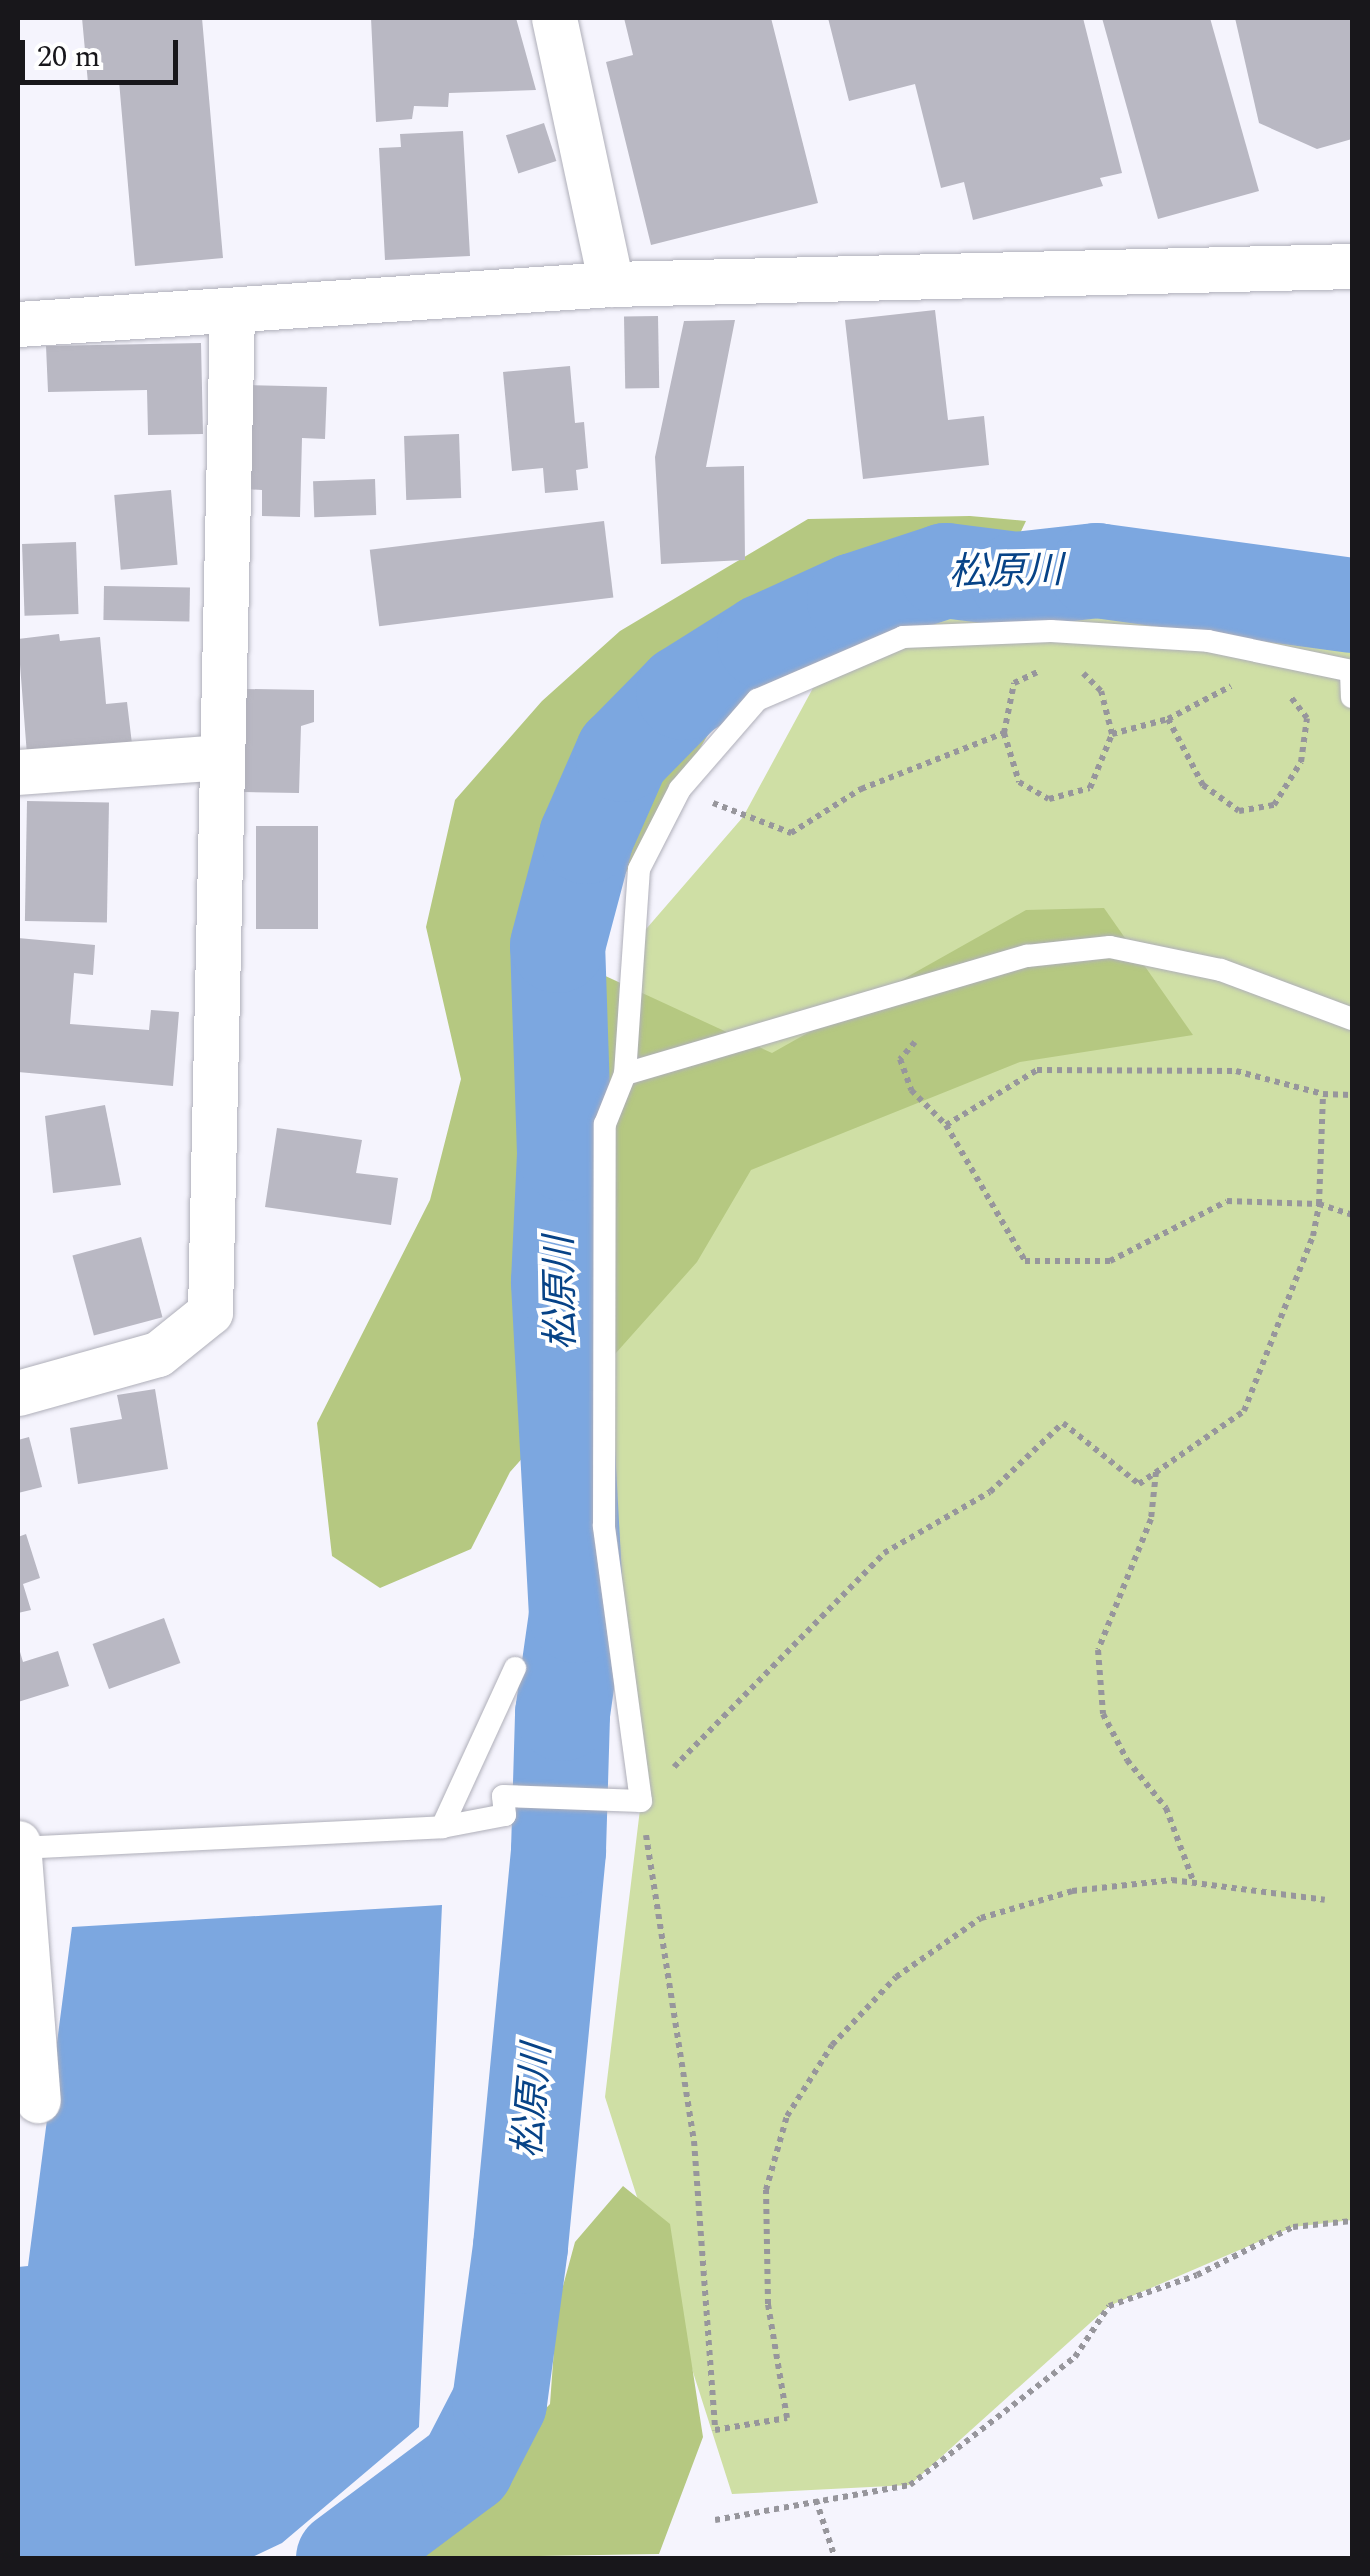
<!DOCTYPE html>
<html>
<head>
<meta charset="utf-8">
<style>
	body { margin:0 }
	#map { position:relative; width:1370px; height:2576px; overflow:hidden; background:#f5f4fd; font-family:Spectral,"Noto Sans JP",serif }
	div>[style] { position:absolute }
	.green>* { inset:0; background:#cfdfa5 }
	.forest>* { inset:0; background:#b5c881 }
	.water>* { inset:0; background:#7ca7e0 }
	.river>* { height:95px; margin:-47.5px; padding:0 47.5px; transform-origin:47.5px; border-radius:47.5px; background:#7ca7e0 }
	.building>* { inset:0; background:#b9b8c3; transform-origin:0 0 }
	.path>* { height:6px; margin-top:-3px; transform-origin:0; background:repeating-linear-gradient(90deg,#97969c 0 5px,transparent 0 10px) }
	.roads { filter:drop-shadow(0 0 2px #afafb9) drop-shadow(0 0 2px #afafb9) }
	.lane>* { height:22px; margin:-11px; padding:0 11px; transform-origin:11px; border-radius:11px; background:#fff }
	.street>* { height:45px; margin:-22.5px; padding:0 22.5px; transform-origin:22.5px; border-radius:22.5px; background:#fff }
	span { translate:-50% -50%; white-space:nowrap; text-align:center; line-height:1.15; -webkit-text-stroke:8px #fff; paint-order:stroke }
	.water-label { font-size:38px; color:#074387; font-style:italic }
	.frame { position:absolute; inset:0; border:20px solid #18171b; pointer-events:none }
	.scale { position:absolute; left:20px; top:40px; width:158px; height:45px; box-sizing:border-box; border:5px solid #18171b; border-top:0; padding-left:12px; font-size:30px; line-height:35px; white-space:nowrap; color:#18171b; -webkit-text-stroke:8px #fff; paint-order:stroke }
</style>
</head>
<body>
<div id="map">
	<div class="green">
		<i style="clip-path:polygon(964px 604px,1352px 643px,1352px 2220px,1293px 2227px,1109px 2306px,910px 2485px,732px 2494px,605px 2097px,641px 1801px,606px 1545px,634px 943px,743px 817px,813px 688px)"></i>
	</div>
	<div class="forest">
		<i style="clip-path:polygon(970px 516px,1026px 521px,999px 577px,764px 641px,573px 961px,772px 1053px,1026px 910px,1104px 908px,1193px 1035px,1020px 1062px,751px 1170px,697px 1262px,510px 1472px,471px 1549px,380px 1588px,332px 1556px,317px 1423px,430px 1200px,461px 1079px,426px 927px,455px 800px,542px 701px,620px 631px,808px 519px)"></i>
		<i style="clip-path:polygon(623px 2186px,670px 2224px,703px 2437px,659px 2554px,407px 2558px,550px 2404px,557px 2308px,575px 2242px)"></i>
	</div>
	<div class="water">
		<i style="clip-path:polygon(442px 1905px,419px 2427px,282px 2543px,250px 2558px,18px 2558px,18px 2267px,28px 2266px,72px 1927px)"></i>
	</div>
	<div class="river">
		<i style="left:343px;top:2558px;width:154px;rotate:-36.8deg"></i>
		<i style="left:466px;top:2466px;width:72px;rotate:-62.7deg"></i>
		<i style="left:499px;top:2402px;width:157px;rotate:-82.3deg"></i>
		<i style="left:520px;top:2246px;width:398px;rotate:-84.5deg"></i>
		<i style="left:558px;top:1850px;width:137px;rotate:-88.3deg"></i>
		<i style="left:562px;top:1713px;width:99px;rotate:-81.9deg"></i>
		<i style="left:576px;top:1615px;width:334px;rotate:-93.1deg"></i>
		<i style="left:558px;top:1281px;width:128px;rotate:-87.3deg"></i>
		<i style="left:564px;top:1153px;width:208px;rotate:-91.9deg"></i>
		<i style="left:557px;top:945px;width:113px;rotate:-75.1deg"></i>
		<i style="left:586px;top:836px;width:90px;rotate:-66.3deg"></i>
		<i style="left:622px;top:754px;width:87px;rotate:-45.5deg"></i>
		<i style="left:683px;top:692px;width:96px;rotate:-32.2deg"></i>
		<i style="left:764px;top:641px;width:99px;rotate:-24.5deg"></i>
		<i style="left:854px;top:600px;width:96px;rotate:-18.2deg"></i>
		<i style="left:945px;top:570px;width:73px;rotate:7.1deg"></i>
		<i style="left:1017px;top:579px;width:80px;rotate:-6.5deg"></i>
		<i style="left:1096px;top:570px;width:258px;rotate:7.8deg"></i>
	</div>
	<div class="building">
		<i style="clip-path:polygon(82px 18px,202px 18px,223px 258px,135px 266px,119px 81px,88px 83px)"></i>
		<i style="clip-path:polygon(371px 18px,516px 18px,536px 90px,449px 93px,448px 107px,414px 106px,412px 119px,376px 122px)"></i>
		<i style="clip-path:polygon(624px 18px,771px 18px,818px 203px,651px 245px,606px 62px,633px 55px)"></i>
		<i style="clip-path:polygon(828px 18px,1083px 18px,1122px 173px,1100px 178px,1103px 186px,973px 220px,964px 182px,941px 188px,915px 84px,849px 101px)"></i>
		<i style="clip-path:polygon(1102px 18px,1210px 18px,1259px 191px,1158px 219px)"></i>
		<i style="clip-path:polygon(1235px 18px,1352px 18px,1352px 139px,1317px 149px,1259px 123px)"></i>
		<i style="left:544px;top:123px;width:40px;height:40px;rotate:72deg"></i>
		<i style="clip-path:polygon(463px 131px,470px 256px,385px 260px,379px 148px,401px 147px,400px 134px)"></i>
		<i style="clip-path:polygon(935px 310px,948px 420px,984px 416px,989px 465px,863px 479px,845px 320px)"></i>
		<i style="left:658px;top:316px;width:72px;height:34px;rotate:89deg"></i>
		<i style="clip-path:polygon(735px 320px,706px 467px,744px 466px,745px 560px,661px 564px,655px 457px,684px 321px)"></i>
		<i style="clip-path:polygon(201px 343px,203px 434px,148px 435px,147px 390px,48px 392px,46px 346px)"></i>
		<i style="clip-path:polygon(570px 366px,575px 423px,584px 422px,588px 468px,576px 470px,578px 490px,545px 493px,543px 468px,512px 471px,503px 372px)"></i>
		<i style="clip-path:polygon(248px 385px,327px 387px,325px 439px,302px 438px,300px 517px,262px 516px,262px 490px,246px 489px)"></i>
		<i style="left:459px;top:434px;width:64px;height:55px;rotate:88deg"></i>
		<i style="left:375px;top:479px;width:36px;height:62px;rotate:88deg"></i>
		<i style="left:171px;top:490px;width:75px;height:57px;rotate:85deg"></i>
		<i style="left:604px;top:521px;width:77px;height:236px;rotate:83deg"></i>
		<i style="left:76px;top:542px;width:72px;height:54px;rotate:88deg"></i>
		<i style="left:104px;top:586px;width:86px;height:34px;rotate:1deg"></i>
		<i style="clip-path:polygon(59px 634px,60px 641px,100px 637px,106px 704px,127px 702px,132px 744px,27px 755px,18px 639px)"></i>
		<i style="clip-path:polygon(246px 689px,314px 690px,314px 722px,301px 726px,299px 793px,244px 792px)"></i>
		<i style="left:27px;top:801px;width:82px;height:120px;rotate:1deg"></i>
		<i style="left:256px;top:826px;width:62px;height:103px"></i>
		<i style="clip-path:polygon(18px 938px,95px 945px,93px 975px,74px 973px,70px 1024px,149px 1030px,151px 1010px,179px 1012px,173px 1086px,18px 1072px)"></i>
		<i style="clip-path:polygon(105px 1105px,121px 1185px,53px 1193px,45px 1116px)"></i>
		<i style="clip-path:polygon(277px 1128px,362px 1140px,356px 1173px,398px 1178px,391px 1225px,265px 1207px)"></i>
		<i style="left:141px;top:1237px;width:83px;height:71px;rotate:75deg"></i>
		<i style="clip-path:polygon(155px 1389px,168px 1469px,78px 1484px,70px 1428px,122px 1419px,117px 1395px)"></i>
		<i style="clip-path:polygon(29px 1437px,42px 1487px,18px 1493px,18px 1440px)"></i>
		<i style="clip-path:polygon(26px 1534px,40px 1578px,23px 1584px,31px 1610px,18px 1613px,18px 1537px)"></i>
		<i style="left:164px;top:1618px;width:48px;height:76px;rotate:70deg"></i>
		<i style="clip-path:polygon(18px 1645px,23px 1662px,58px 1651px,69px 1686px,18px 1702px)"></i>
	</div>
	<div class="path">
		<i style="left:1168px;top:719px;width:75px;rotate:62.1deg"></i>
		<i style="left:1203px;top:785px;width:44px;rotate:35.8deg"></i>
		<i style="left:1239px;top:811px;width:36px;rotate:-10deg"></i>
		<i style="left:1274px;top:805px;width:51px;rotate:-57.9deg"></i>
		<i style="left:1301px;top:762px;width:44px;rotate:-82.2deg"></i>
		<i style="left:1307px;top:718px;width:28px;rotate:-128deg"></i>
		<i style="left:1004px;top:733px;width:51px;rotate:73deg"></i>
		<i style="left:1019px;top:782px;width:34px;rotate:30deg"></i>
		<i style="left:1049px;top:799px;width:42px;rotate:-15deg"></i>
		<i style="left:1090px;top:788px;width:58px;rotate:-67.8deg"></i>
		<i style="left:1112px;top:734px;width:44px;rotate:-104.3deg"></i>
		<i style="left:1101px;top:691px;width:25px;rotate:-135deg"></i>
		<i style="left:1112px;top:734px;width:58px;rotate:-15deg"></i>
		<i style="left:1168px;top:719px;width:71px;rotate:-27.6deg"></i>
		<i style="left:713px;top:803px;width:84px;rotate:21deg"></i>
		<i style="left:791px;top:833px;width:83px;rotate:-32.2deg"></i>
		<i style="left:861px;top:789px;width:154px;rotate:-21.4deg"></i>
		<i style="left:1004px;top:733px;width:51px;rotate:-78.7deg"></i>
		<i style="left:1014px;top:683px;width:26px;rotate:-25deg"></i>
		<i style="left:915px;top:1042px;width:23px;rotate:131deg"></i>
		<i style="left:900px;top:1059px;width:33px;rotate:70deg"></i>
		<i style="left:911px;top:1090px;width:49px;rotate:45deg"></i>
		<i style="left:946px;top:1125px;width:157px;rotate:59.8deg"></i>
		<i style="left:1025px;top:1261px;width:85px"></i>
		<i style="left:1110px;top:1261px;width:131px;rotate:-27.1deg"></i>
		<i style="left:1227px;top:1201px;width:92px;rotate:1.9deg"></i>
		<i style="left:1319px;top:1204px;width:110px;rotate:-87.9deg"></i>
		<i style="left:946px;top:1125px;width:106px;rotate:-31.1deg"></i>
		<i style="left:1037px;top:1070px;width:199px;rotate:0.3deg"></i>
		<i style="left:1236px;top:1071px;width:90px;rotate:14.8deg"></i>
		<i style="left:1323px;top:1094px;width:29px;rotate:2deg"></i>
		<i style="left:1156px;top:1472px;width:47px;rotate:96.1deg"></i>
		<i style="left:1151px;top:1519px;width:141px;rotate:112deg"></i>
		<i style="left:1098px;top:1650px;width:64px;rotate:85.5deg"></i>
		<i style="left:1103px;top:1714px;width:52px;rotate:62.4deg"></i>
		<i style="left:1127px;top:1760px;width:62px;rotate:50.9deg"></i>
		<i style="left:1166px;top:1808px;width:80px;rotate:69.5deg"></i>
		<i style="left:674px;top:1767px;width:300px;rotate:-45.5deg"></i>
		<i style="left:884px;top:1553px;width:122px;rotate:-29.9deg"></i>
		<i style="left:990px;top:1492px;width:100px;rotate:-43.4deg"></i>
		<i style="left:1063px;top:1423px;width:97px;rotate:38.8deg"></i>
		<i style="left:1139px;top:1484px;width:128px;rotate:-34.8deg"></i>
		<i style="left:1244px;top:1411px;width:188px;rotate:-68.5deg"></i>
		<i style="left:1313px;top:1236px;width:33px;rotate:-79deg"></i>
		<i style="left:1319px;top:1204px;width:35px;rotate:18deg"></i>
		<i style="left:646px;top:1835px;width:310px;rotate:81.1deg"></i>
		<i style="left:694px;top:2141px;width:290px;rotate:85.8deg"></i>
		<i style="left:715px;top:2430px;width:73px;rotate:-9.5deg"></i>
		<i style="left:787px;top:2418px;width:116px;rotate:-99.5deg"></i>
		<i style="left:768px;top:2304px;width:114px;rotate:-91deg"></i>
		<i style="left:766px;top:2190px;width:77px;rotate:-74.2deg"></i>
		<i style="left:787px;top:2116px;width:84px;rotate:-57.6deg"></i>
		<i style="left:832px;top:2045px;width:93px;rotate:-46.7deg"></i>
		<i style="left:896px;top:1977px;width:103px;rotate:-34.8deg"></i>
		<i style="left:981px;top:1918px;width:95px;rotate:-16.5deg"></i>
		<i style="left:1072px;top:1891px;width:101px;rotate:-6.3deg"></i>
		<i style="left:1172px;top:1880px;width:154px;rotate:7.4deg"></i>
		<i style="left:816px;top:2500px;width:61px;rotate:71.9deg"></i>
		<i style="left:715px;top:2520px;width:198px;rotate:-10.2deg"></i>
		<i style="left:910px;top:2485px;width:209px;rotate:-37.8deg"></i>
		<i style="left:1075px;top:2357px;width:61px;rotate:-56.3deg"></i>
		<i style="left:1109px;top:2306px;width:93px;rotate:-19.4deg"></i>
		<i style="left:1197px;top:2275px;width:107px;rotate:-26.6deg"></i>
		<i style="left:1293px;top:2227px;width:59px;rotate:-5.8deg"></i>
	</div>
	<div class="roads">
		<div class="lane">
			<i style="left:1351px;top:671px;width:26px;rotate:88deg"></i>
			<i style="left:625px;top:1074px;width:205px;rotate:-86.1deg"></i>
			<i style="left:639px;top:869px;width:90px;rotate:-62.9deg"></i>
			<i style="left:680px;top:789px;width:118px;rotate:-49.1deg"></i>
			<i style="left:757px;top:700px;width:159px;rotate:-23.3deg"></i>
			<i style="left:903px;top:637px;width:148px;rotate:-2.3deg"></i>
			<i style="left:1051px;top:631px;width:157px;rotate:3.6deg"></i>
			<i style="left:1208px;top:641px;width:147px;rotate:11.8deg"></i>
			<i style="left:442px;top:1827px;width:175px;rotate:-65.3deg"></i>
			<i style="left:19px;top:1848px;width:424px;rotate:-2.8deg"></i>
			<i style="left:442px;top:1827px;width:64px;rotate:-10.8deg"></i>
			<i style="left:505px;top:1815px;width:19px;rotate:-96deg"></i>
			<i style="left:503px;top:1796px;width:138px;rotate:2.1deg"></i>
			<i style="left:641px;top:1801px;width:277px;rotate:-97.7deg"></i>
			<i style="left:604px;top:1526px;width:402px;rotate:-89.9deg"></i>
			<i style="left:605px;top:1124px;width:54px;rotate:-68.2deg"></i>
			<i style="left:625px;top:1074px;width:419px;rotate:-16.4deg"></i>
			<i style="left:1027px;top:956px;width:83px;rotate:-6.2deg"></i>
			<i style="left:1110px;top:947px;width:113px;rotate:11.7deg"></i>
			<i style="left:1221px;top:970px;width:140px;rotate:20.5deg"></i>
		</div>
		<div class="street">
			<i style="left:554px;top:18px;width:272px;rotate:77.9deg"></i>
			<i style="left:18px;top:324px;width:594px;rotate:-3.86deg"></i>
			<i style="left:611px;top:284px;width:741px;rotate:-1.39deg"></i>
			<i style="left:18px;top:772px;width:203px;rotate:-4.2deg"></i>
			<i style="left:18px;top:1393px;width:145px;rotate:-15.6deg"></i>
			<i style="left:158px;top:1354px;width:67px;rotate:-38.9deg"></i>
			<i style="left:210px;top:1312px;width:1000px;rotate:-88.74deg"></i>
			<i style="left:18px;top:1843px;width:258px;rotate:85.6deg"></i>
		</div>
	</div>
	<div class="water-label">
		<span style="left:1006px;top:573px;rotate:-1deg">松原川</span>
		<span style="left:562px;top:1293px;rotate:-91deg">松原川</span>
		<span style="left:534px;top:2101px;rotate:-85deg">松原川</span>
	</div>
	<div class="frame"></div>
	<div class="scale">20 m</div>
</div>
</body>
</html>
